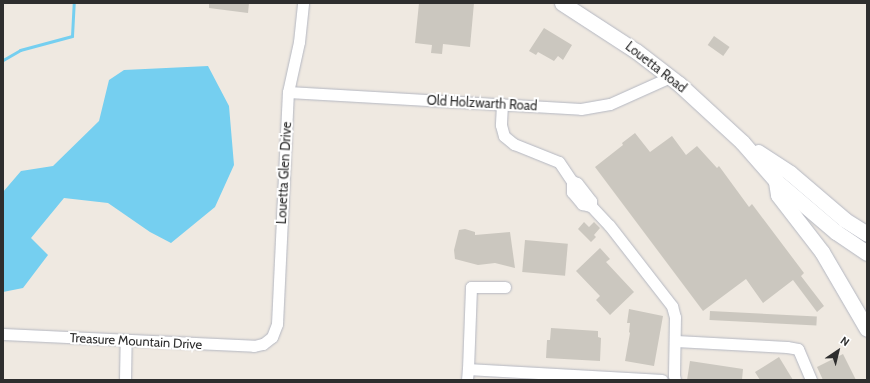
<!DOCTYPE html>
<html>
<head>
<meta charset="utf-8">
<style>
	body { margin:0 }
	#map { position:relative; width:870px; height:383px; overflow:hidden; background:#efe9e1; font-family:Cabin,sans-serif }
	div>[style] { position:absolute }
	.water>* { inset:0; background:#75cff0 }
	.stream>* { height:3px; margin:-1.5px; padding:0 1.5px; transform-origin:1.5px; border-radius:1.5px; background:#75cff0 }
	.building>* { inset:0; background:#cbc7bf; transform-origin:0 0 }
	.roads { filter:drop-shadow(0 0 1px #b4b7c1) drop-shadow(0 0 1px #b4b7c1) }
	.minor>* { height:11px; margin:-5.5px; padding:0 5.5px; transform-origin:5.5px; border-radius:5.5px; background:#fff }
	.secondary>* { height:15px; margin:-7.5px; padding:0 7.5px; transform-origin:7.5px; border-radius:7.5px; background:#fff }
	span { translate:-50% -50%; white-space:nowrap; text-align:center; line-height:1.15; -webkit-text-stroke:4px #fff; paint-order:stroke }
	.street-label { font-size:13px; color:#2e2e2e }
	.frame { position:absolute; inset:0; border:4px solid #2e2e2e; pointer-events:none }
	.north { position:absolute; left:818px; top:331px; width:40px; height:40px; -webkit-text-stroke:3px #fff; paint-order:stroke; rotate:35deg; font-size:11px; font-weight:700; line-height:16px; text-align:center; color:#2e2e2e }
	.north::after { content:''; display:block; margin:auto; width:14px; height:18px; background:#2e2e2e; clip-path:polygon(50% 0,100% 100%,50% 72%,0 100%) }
</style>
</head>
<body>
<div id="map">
	<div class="water">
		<i style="clip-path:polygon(208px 66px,229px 106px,234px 165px,215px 207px,171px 243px,150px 232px,108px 203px,64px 198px,31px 238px,48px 255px,23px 288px,3px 292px,3px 192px,21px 171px,53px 166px,99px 121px,109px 80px,124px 70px)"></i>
	</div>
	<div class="stream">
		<i style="left:3px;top:60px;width:20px;rotate:-30deg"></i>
		<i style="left:20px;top:50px;width:54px;rotate:-15.1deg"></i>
		<i style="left:72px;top:36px;width:33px;rotate:-87deg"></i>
	</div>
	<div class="building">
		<i style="clip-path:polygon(209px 3px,249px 3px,248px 13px,209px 8px)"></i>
		<i style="clip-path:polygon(419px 3px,474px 3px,470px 47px,443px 44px,442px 54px,431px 53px,432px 45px,415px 43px)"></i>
		<i style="clip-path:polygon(544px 28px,572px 45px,563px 60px,558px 56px,554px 61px,538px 52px,536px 55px,529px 51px)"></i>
		<i style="left:714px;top:36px;width:19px;height:11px;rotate:35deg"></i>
		<i style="clip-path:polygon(635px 133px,650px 152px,672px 136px,686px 155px,697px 146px,717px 168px,719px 166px,749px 207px,752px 204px,804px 273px,801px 276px,824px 306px,817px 312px,793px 280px,763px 303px,746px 279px,703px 311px,595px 167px,623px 145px,622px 143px)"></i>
		<i style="clip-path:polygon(584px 222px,589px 227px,594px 222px,600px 228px,594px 235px,596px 237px,591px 242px,578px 229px)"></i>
		<i style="clip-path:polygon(465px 229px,475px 232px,475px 235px,510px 232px,515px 268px,495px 263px,478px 265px,455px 259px,454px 250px,459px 230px)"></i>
		<i style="left:525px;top:240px;width:43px;height:32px;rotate:5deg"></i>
		<i style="clip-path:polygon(600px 248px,610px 259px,606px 262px,634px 292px,610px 315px,596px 300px,600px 296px,576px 271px)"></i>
		<i style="clip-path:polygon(629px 309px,663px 316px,654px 366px,625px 361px,630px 333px,629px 332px,630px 323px,627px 323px)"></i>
		<i style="left:710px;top:311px;width:107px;height:9px;rotate:3deg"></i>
		<i style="clip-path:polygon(551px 328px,598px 331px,598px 337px,601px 338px,600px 361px,546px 358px,547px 340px,550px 340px)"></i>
		<i style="clip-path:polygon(843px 354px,856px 380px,823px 380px,817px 367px)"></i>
		<i style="clip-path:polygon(779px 357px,793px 380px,760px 380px,755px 372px)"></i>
		<i style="clip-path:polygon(690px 361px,743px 369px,742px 380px,687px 380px)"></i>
	</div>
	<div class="roads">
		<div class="minor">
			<i style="left:288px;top:92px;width:293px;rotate:3.3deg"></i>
			<i style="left:581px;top:109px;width:29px;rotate:-10deg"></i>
			<i style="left:610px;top:104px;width:66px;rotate:-24.2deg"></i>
			<i style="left:502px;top:104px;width:21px;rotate:93deg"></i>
			<i style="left:501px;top:125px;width:11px;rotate:75deg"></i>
			<i style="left:504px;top:136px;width:13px;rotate:39deg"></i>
			<i style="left:514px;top:144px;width:48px;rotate:21.8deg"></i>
			<i style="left:559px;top:162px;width:23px;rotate:56deg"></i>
			<i style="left:572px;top:181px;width:5px;rotate:22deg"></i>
			<i style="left:577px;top:183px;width:23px;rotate:52deg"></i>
			<i style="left:591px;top:201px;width:5px;rotate:90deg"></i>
			<i style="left:591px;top:206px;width:26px;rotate:47deg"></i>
			<i style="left:609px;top:225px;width:103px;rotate:52.1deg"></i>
			<i style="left:672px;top:306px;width:11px;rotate:75deg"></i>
			<i style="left:675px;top:317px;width:58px;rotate:91deg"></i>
			<i style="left:674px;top:375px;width:5px;rotate:79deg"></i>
			<i style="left:572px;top:181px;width:11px;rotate:90deg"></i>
			<i style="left:572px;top:192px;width:16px;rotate:50deg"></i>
			<i style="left:582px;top:204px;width:9px;rotate:13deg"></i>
			<i style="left:3px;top:334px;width:251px;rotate:2.7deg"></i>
			<i style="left:254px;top:346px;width:9px;rotate:-13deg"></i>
			<i style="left:263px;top:344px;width:11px;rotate:-38deg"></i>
			<i style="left:272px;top:337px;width:14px;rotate:-69deg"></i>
			<i style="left:277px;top:324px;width:232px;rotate:-87.3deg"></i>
			<i style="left:288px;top:92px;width:51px;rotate:-77.6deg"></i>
			<i style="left:299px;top:42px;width:39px;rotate:-84deg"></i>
			<i style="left:676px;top:341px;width:111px;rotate:3.1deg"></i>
			<i style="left:787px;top:347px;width:11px;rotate:10deg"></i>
			<i style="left:798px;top:349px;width:34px;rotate:67deg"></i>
			<i style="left:468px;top:369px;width:82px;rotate:-87.9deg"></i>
			<i style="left:471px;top:287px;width:34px"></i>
			<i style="left:125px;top:380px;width:39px;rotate:-89deg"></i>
			<i style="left:467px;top:380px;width:11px;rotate:-85deg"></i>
			<i style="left:468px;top:369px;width:194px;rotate:3.2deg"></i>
		</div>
		<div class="secondary">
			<i style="left:562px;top:3px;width:88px;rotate:33deg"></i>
			<i style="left:636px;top:51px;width:54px;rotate:37.5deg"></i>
			<i style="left:679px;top:84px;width:86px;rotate:42.6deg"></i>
			<i style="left:742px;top:142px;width:52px;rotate:48.9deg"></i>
			<i style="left:776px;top:181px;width:79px;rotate:40.4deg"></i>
			<i style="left:836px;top:232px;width:37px;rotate:34deg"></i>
			<i style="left:758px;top:152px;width:38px;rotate:33deg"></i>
			<i style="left:790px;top:173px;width:72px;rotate:40.5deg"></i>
			<i style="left:845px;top:220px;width:26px;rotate:32deg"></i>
			<i style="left:776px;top:182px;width:13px;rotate:81deg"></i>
			<i style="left:778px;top:195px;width:72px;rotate:52.3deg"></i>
			<i style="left:822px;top:252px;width:89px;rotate:59.7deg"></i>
		</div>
	</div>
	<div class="street-label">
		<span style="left:656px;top:67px;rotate:38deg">Louetta Road</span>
		<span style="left:482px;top:103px;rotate:3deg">Old Holzwarth Road</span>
		<span style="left:284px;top:173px;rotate:-87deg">Louetta Glen Drive</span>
		<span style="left:136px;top:341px;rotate:3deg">Treasure Mountain Drive</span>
	</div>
	<div class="frame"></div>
	<div class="north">N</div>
</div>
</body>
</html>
